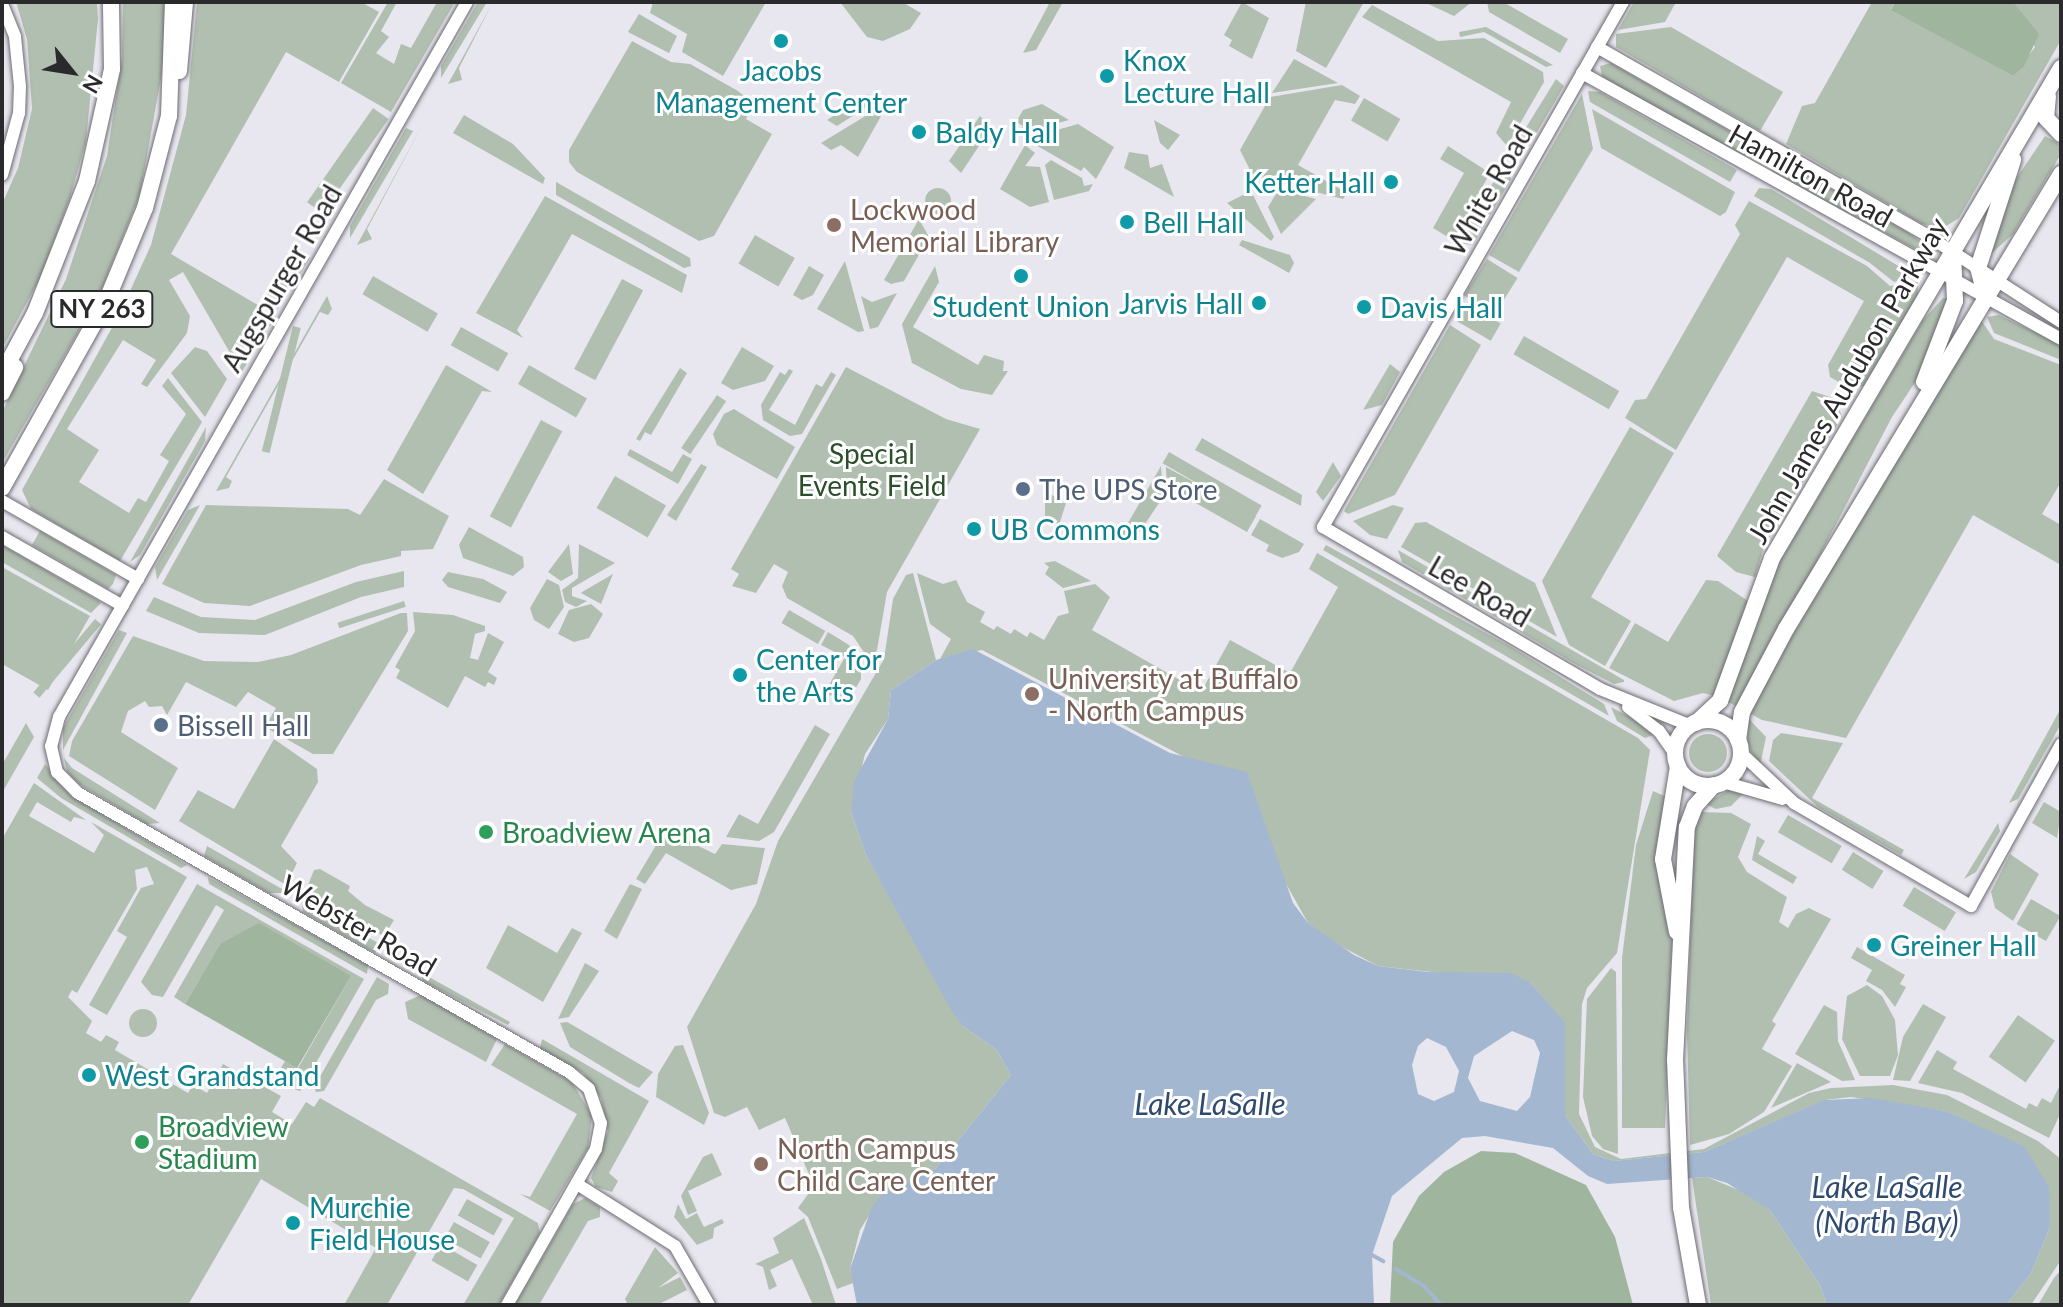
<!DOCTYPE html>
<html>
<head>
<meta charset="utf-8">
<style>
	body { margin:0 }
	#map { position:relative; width:2063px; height:1307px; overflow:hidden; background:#e8e7ef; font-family:Lato,sans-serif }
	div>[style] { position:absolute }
	.green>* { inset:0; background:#b1bfb0; transform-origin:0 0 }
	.round { border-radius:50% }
	.forest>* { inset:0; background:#9fb59d }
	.water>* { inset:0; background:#a4b7d0 }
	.stream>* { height:4px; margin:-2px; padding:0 2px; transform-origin:2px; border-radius:2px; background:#a4b7d0 }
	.roads { filter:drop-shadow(0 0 2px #6d6b72) drop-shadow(0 0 2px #6d6b72) }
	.minor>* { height:12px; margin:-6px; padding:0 6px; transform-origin:6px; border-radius:6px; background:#fff }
	.major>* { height:16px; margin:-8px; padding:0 8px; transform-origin:8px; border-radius:8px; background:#fff }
	.major>.ring { margin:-8px; padding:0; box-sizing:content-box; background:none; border:16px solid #fff; border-radius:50% }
	.dots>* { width:22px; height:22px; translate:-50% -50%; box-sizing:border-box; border:4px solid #fff; border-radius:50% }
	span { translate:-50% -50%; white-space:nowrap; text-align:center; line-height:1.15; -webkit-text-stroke:6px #fff; paint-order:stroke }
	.shield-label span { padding:2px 6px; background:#fff; border:2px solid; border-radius:6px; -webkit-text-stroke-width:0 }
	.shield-label { font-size:26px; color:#2a2a2d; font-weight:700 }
	.culture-label { font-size:28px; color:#0d838f }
	.left { translate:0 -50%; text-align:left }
	.right { translate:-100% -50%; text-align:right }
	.street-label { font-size:28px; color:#2a2a2d }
	.education-label { font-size:28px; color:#785e54 }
	.park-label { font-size:28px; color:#2c4f2b }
	.service-label { font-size:28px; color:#4e5e75 }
	.leisure-label { font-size:28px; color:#27864d }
	.water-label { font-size:30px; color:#2e4a70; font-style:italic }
	.frame { position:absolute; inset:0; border:4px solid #2a2a2d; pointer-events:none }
	.north { position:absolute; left:32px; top:32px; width:80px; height:80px; -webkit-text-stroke:6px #fff; paint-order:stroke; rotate:120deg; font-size:22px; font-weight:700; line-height:32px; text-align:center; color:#2a2a2d }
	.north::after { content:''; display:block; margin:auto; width:28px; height:36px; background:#2a2a2d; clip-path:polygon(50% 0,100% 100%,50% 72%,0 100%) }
</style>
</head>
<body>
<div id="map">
	<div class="green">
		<i style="clip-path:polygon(16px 2px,97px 2px,98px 19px,86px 141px,70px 198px,41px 276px,2px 349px,2px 204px,18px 168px,32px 109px,27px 39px)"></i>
		<i style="clip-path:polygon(123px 2px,165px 2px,163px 67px,140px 194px,99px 296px,2px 463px,2px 412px,66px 279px,107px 156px,122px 57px)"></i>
		<i style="clip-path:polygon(197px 2px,361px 2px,379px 12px,339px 82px,286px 52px,171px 254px,263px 308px,236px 363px,183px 272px,169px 280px,190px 316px,187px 333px,147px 387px,141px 384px,156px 360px,123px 340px,67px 429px,99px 450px,79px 482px,129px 513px,138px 498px,146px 502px,169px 461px,160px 455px,186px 414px,162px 386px,168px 378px,202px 422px,120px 561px,31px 509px,22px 490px,119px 315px,151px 245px,186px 115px)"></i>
		<i style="clip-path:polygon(388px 2px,397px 2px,381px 31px,389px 37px,376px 53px,394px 64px,401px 44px,411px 48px,437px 2px,455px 2px,391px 112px,341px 83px)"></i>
		<i style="clip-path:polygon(478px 2px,487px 2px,441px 78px,441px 66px)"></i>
		<i style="clip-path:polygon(493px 2px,459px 68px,462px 80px,448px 84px)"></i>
		<i style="clip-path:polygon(653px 2px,766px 2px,723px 76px,682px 52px,687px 34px,650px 13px)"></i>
		<i style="clip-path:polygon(840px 2px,902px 2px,921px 13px,910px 29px,883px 41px,867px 37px)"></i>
		<i style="clip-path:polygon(1050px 2px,1063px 2px,1036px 50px,1023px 53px)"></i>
		<i style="clip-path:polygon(1242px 2px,1269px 18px,1252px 59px,1229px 46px,1232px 40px,1224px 35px)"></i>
		<i style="clip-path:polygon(1306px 2px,1364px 2px,1326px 68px,1296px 51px)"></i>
		<i style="clip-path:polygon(1424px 2px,1472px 2px,1454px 16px)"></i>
		<i style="clip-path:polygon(1487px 2px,1503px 2px,1568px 39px,1560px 53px,1489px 12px)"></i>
		<i style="clip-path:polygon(1634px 2px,1676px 2px,1665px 22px,1618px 30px)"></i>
		<i style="clip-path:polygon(1872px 2px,1895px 2px,1891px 9px,2013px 76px,2035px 47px,2013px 2px,2061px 2px,2061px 40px,1959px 218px,1943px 228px,1922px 224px,1786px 144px,1802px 106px,1815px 103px)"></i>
		<i style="clip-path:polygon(1372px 5px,1438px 41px,1484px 38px,1543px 72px,1544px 82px,1507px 146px,1496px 133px,1511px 102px,1362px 17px)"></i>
		<i style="clip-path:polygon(639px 14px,677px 36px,669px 53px,628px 32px)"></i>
		<i style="clip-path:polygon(1486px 27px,1488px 28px,1553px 65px,1546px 67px,1484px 32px,1460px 37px,1459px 32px)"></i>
		<i style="clip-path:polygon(1671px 27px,1783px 92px,1760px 131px,1616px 47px,1616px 34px)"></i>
		<i style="clip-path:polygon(632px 41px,671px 62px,690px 64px,738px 91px,753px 103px,746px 119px,772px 134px,714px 236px,699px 241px,577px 172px,569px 162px,569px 150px)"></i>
		<i style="clip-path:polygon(1294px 59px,1298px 61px,1338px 83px,1272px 93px)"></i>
		<i style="clip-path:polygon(1611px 63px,1752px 144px,1744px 158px,1602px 77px,1600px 66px)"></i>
		<i style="clip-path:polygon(1556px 79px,1564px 86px,1529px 146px,1512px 150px)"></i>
		<i style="clip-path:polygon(1342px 85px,1360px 96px,1355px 104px,1335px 100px,1298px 165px,1347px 193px,1343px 199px,1253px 176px,1240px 150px,1270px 97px)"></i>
		<i style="clip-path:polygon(1588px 91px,1600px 92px,1737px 170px,1730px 182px,1590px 102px)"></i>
		<i style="clip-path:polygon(868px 94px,868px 106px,837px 126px,827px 120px)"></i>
		<i style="clip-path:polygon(1582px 94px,1593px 149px,1519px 272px,1489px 255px)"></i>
		<i style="left:1364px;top:98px;width:42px;height:26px;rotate:30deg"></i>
		<i style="clip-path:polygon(1042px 104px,1069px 120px,1019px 134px,1023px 126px,1016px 122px,1023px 110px)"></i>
		<i style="clip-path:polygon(882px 106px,885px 109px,858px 157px,841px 145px,831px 150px,821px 143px)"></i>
		<i style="left:373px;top:108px;width:19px;height:115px;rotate:35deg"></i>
		<i style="clip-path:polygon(1592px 109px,1735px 192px,1726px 212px,1720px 216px,1601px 148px)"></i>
		<i style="clip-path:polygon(464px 115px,513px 144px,545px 178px,543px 184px,453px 133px)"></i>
		<i style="clip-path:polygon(980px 116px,991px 128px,961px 173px,949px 161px)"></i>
		<i style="clip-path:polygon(1154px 120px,1180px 135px,1168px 150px,1160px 143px)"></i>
		<i style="clip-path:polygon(423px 124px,367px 229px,372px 239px,357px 245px)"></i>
		<i style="clip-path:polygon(1078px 124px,1114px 147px,1096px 179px,1084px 167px,1081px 171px,1034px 144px,1032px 137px)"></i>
		<i style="clip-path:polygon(406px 128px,413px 131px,350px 238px,350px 226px)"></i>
		<i style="clip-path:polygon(2045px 136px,2061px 145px,2061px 154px,2013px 234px,1991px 254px,2007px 192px)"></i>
		<i style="clip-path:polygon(1025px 145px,1035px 153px,1025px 166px,1040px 167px,1049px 202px,1030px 207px,1000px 189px)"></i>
		<i style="clip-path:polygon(1448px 146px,1490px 173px,1453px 240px,1433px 228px,1464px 173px,1440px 159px)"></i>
		<i style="clip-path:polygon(1129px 152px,1148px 155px,1150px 168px,1162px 164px,1174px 197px,1124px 168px)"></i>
		<i style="clip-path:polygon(1051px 160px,1082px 178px,1084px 186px,1093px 184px,1089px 191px,1054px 200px,1045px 165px)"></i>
		<i style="clip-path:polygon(1505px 162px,1511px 179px,1473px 245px,1458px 243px)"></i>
		<i style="clip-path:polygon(1783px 162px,1909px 233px,1929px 248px,1925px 254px,1772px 173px,1773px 164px)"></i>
		<i style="clip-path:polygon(556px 182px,690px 258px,691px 266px,684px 268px,556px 195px)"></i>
		<i style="clip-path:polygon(1759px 188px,1771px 189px,1915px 276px,1894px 282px,1870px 263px,1754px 196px)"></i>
		<i class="round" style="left:925px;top:188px;width:26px;height:26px"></i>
		<i style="clip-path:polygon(1279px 189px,1316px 199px,1281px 234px,1268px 207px)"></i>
		<i style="clip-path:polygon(1251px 191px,1274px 237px,1271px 241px,1227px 203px)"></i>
		<i style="clip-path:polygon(545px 196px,687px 275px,682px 293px,572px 234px,517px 330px,523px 338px,476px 313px)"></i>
		<i style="clip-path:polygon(1749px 201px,1867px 266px,1890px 286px,1918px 282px,1918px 296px,1866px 386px,1849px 388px,1830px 377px,1828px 365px,1864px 301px,1787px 257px,1676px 450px,1625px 418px,1635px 400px,1646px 399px,1740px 234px,1735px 225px)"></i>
		<i style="clip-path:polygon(919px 219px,929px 237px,904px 281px,891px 284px,884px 280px)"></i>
		<i style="left:755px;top:235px;width:46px;height:33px;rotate:30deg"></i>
		<i style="clip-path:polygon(1242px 240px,1290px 255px,1294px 263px,1289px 273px,1239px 245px)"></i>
		<i style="clip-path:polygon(293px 249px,310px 258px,278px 309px,266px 296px)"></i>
		<i style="left:1487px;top:259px;width:36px;height:43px;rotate:32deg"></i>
		<i style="clip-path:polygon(845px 261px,864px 331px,858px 332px,817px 309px)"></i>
		<i style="clip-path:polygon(809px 266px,824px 275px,813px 295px,802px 300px,793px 295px)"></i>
		<i style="clip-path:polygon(935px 266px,939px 282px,913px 327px,978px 365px,984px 355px,1004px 361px,1003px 371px,1008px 371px,992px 395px,961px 389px,912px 363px,902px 324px)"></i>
		<i style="left:373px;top:276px;width:75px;height:21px;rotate:30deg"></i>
		<i style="left:622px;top:279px;width:24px;height:102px;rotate:28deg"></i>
		<i style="clip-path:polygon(897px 293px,878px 327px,870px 329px,861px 296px,872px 302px)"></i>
		<i style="clip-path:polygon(327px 296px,332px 309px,328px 315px,320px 312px,226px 477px,232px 481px,229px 488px,216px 491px)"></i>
		<i style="clip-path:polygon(1943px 298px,1948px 299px,1922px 372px,1892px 417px,1740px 708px,1726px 701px,1773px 573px,1923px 320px)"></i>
		<i style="left:1467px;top:304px;width:39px;height:20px;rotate:30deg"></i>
		<i style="clip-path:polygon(271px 312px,276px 316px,241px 373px,238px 370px)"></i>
		<i style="clip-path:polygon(1999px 315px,2061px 345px,2061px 360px,1994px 333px,1987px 317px)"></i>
		<i style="clip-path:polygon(1981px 320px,1994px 339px,2061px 365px,2061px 482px,2042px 514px,2061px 525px,2061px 565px,1973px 515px,1846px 738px,1762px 720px,1751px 714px,1753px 701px)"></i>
		<i style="clip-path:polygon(1450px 325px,1481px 345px,1395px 495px,1348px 514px,1344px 511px)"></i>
		<i style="left:293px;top:326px;width:8px;height:129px;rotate:14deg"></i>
		<i style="left:461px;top:327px;width:54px;height:21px;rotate:29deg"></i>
		<i style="left:1524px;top:336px;width:110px;height:21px;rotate:30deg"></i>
		<i style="clip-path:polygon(195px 347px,207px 351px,227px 379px,205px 417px,171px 373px)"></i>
		<i style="clip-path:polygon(742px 347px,774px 366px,765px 381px,733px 390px,721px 383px)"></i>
		<i style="clip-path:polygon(1390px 364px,1400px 372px,1382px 405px,1363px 410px)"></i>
		<i style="clip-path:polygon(446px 365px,492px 392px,482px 391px,423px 494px,387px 470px)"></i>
		<i style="left:529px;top:365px;width:67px;height:22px;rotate:30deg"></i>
		<i style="clip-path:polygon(846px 367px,946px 419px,980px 429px,887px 592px,877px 650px,870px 661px,853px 636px,787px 598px,782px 586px,788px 572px,774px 564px,756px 593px,732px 586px,739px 574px,731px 569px)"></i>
		<i style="clip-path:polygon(680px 368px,687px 373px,651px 435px,645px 432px,640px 441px,636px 439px)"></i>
		<i style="clip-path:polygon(789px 369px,793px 371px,769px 410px,795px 425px,816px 384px,822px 387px,831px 372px,836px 375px,802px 434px,790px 436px,763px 420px,761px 405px,780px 372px,785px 375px)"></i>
		<i style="clip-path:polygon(1812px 391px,1836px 399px,1842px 417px,1764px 546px,1755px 577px,1736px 572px,1717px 556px)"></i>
		<i style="left:717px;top:395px;width:11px;height:64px;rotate:34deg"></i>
		<i style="clip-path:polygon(734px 409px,795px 447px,777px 479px,717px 445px,713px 434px,724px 414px)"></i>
		<i style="left:541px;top:420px;width:24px;height:109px;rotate:28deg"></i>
		<i style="clip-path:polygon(206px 427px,205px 441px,140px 555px,130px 562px)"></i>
		<i style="clip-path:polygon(1630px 427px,1674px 453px,1591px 597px,1631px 621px,1605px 666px,1569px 645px,1542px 581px)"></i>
		<i style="clip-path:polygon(1202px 438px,1302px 495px,1301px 506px,1195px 450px)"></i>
		<i style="clip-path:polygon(630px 449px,672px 472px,683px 454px,692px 459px,678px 484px,627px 455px)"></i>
		<i style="left:1169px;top:452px;width:107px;height:13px;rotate:30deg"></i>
		<i style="clip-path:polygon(1333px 462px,1341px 476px,1323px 501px,1316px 492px)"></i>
		<i style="clip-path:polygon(701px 464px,707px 467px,676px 521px,667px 515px)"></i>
		<i style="clip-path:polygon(1161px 466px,1163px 497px,1133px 542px,1121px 535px)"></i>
		<i style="clip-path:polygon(1166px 467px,1256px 516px,1247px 532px,1187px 498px,1167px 495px)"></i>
		<i style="left:615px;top:476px;width:59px;height:37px;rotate:30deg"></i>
		<i style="clip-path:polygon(384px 479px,449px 516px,433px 549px,401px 551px,401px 556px,361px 565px,250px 606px,204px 603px,162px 584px,206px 505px,348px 509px,360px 515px)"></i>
		<i style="clip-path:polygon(1045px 491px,1066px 503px,1058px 528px,1045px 521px)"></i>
		<i style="clip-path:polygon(200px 505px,157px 580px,155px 567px,188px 510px)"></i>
		<i style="clip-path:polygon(1393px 505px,1404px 508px,1387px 539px,1370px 535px,1353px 521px)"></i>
		<i style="clip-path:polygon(1260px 519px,1304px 544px,1299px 552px,1282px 558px,1266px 551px,1269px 545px,1251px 535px)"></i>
		<i style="clip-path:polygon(1426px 522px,1535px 583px,1557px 637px,1401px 547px,1415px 523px)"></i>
		<i style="clip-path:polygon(469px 527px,523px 557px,524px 567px,513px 576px,463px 558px,459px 545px)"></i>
		<i style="clip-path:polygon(40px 531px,116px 575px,113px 584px,108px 589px,32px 545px)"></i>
		<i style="clip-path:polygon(569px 544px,573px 574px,561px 581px,548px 572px)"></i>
		<i style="clip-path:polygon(579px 544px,615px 563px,572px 588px,572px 596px,587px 601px,576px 607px,565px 602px,562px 590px,578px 578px)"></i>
		<i style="clip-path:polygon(2px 545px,99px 601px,101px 603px,91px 613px,2px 562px)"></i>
		<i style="clip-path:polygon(1326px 545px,1513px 648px,1604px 704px,1609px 716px,1323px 550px)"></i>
		<i style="clip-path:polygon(1398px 550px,1624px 680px,1624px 682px,1614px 684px,1575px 664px,1402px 562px)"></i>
		<i style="clip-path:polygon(1317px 553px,1638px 738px,1650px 750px,1617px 953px,1587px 988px,1582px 1004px,1579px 1114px,1595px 1147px,1621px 1159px,1704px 1149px,1809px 1093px,1831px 1088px,1893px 1085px,1947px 1095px,2038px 1141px,2061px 1159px,2061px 1260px,2031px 1305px,2006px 1305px,2031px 1273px,2050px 1227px,2024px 1147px,1946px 1111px,1851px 1097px,1825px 1100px,1704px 1152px,1614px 1161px,1593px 1154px,1565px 1115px,1564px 1023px,1531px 983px,1378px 966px,1329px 940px,1308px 923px,1276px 866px,1186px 758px,982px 650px,940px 659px,951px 639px,930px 624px,917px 573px,943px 584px,956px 580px,967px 602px,985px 612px,980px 622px,994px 630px,997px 626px,1011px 634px,1014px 629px,1027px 637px,1030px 632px,1044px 640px,1058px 616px,1069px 613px,1064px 591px,1095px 584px,1110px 597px,1092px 630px,1201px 692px,1230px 640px,1290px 673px,1338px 587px,1309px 569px)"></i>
		<i style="clip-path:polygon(1055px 561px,1091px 581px,1063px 588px,1045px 574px,1049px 567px,1044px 563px)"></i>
		<i style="clip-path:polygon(2px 567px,90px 616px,48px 690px,2px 664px)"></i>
		<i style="clip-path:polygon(404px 571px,404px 587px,361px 597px,265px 635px,199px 633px,146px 611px,154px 597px,201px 617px,255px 620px,356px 582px)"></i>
		<i style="clip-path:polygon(448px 572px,483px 579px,507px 592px,500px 603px,448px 587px,442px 580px)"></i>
		<i style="clip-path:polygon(913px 573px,936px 660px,891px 690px,888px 719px,865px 754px,851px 812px,866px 855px,964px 1027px,996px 1049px,1011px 1075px,936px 1168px,881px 1196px,860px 1230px,850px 1269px,853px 1283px,837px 1289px,808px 1217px,798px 1208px,814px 1186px,785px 1118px,759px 1130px,747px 1107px,725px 1117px,714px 1113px,687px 1027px,756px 904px,778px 841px,884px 659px,893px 599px,906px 575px)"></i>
		<i style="clip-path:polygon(613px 574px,601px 604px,581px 593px,582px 592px)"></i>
		<i style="clip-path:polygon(547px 579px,559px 585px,564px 607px,549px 629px,534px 620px,530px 608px)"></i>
		<i style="clip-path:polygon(1706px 580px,1718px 581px,1748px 601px,1715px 696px,1703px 693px,1674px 701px,1609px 668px,1635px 623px,1668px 642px)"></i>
		<i style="left:404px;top:601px;width:6px;height:70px;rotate:72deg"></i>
		<i style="clip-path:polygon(591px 604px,603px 614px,589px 638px,574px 642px,558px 634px,569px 610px)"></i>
		<i style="left:789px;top:610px;width:42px;height:15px;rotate:30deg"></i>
		<i style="clip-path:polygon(413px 612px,453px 615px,485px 626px,485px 631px,475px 634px,470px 658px,478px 660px,488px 633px,504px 642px,488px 672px,497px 678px,494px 685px,488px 682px,485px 687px,465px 676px,448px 708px,396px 678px,400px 670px,395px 667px,415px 631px)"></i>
		<i style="clip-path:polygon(401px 613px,407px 613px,408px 631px,333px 754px,313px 754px,265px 727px,276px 708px,248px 692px,236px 707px,186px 682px,167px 715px,162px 706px,149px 707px,145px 701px,128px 711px,121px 732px,178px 768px,155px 810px,69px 756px,72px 741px,133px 636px,204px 661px,258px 662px,291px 655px)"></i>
		<i style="left:95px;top:619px;width:8px;height:96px;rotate:40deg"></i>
		<i style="clip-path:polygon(119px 630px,127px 633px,63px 750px,63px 728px)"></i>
		<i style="clip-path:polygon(828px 632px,849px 645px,861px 666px,861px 679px,846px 705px,825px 692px,845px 657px,821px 645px)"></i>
		<i style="clip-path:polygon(1611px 707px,1642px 724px,1653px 735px,1645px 738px,1617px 721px)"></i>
		<i style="clip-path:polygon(2061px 708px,2061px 724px,2018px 799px,2009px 803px)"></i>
		<i style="clip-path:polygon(1749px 719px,1766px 737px,1760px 766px,1747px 745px)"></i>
		<i style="clip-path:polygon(26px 723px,34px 737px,2px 793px,2px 765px)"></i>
		<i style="clip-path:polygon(815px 725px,830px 734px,774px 832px,759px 841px,726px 837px,739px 814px,758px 824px)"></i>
		<i style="clip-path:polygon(1781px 733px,1843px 743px,1812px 798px,1904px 850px,1901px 855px,1818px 807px,1769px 761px,1773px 740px)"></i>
		<i class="round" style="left:1689px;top:734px;width:38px;height:38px"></i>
		<i style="clip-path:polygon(274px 739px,317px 769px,318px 782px,281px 846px,297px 863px,286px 885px,179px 821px,198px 790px,234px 809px)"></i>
		<i style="clip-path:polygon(64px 758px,72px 768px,160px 823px,147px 824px,79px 784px,67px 772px)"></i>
		<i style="clip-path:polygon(45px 764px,70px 795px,187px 865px,181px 868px,61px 798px,37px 778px)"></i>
		<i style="clip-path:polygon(34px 783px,86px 820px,74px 817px,71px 822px,37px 802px,29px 816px,94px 853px,104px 835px,91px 822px,187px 877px,107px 1015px,89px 1005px,127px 937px,117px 931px,141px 888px,154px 884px,147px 867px,135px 870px,137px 889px,77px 993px,72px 990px,68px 997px,92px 1021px,86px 1033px,101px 1042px,106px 1035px,119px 1042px,115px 1050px,188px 1093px,193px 1085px,207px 1093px,223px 1064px,281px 1096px,272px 1112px,292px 1124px,306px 1102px,314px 1107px,320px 1098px,538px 1223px,540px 1233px,499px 1305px,463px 1305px,514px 1218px,463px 1189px,454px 1188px,387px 1305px,344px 1305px,376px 1248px,261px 1179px,188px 1305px,2px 1305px,2px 839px)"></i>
		<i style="clip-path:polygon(1731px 789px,1745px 792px,1731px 806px,1716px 809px,1705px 804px)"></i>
		<i style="clip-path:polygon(1653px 791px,1669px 798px,1672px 947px,1665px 1128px,1622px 1128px,1622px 958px,1636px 845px)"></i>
		<i style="clip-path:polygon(2044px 802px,2061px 812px,2057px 838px,2032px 823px)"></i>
		<i style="clip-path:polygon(1700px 812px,1731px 813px,1751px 824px,1738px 857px,1747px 872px,1787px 897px,1779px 922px,1788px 928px,1796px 914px,1809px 908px,1831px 919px,1772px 1021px,1776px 1024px,1762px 1049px,1792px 1066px,1764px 1112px,1729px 1134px,1690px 1145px,1687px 1030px,1694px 829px)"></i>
		<i style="left:1788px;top:815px;width:62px;height:20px;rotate:30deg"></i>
		<i style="clip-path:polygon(1998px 823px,2000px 831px,1976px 872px,1964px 879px)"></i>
		<i style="clip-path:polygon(665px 830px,715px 854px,722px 844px,765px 848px,757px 884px,731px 890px,666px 853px,645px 884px,636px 879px)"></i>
		<i style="clip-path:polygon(1757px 836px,1765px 841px,1758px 854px,1797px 877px,1793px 884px,1752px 860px)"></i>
		<i style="clip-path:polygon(207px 846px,282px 889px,283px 893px,269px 893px,204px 856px)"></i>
		<i style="left:1853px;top:852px;width:36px;height:21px;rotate:32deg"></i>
		<i style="clip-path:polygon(2010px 854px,2039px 874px,2013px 921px,1995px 908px,1991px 892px)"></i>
		<i style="clip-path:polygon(320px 869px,350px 886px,348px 891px,365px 905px,394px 920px,384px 936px,304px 895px,314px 870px)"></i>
		<i style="clip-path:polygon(208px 877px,368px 965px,367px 974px,209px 884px)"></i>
		<i style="clip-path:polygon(197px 884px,364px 979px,300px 1091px,273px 1082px,285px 1061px,298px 1068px,351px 976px,220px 944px,185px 1004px,174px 997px,224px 910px,216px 905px,163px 997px,152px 995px,141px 982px)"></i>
		<i style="clip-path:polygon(630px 884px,642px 889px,617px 939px,604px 931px)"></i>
		<i style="left:1914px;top:887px;width:49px;height:22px;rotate:31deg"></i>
		<i style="left:2031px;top:899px;width:34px;height:29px;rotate:30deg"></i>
		<i style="clip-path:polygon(301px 900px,380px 944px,375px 953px,303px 912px)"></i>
		<i style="clip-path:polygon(508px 925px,557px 953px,572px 928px,582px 933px,543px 1002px,486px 968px)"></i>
		<i style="clip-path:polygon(1857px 947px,1905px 975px,1900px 984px,1906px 987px,1895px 1007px,1882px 990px,1866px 981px,1872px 970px,1851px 958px)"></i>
		<i style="clip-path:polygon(585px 963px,599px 971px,569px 1017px,558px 1019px)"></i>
		<i style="clip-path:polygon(1611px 968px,1616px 972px,1618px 1154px,1603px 1149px,1592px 1136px,1583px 1097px,1587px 999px)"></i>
		<i style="clip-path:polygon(420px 972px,510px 1022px,508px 1025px,423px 981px)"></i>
		<i style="clip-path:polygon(377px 977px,389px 984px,388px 994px,376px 1000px,324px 1091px,316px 1092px,314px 1087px)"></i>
		<i style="clip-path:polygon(1867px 985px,1882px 996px,1895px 1020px,1898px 1055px,1890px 1076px,1860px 1076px,1842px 1039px,1847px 996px)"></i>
		<i style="clip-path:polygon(421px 995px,497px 1039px,486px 1062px,408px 1019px,405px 1002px)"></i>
		<i style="clip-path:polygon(1923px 1004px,1946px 1017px,1910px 1081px,1893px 1080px,1903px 1037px)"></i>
		<i style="clip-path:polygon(1824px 1005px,1837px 1012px,1838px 1041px,1855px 1080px,1842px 1081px,1795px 1054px)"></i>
		<i class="round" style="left:129px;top:1009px;width:28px;height:28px"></i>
		<i style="left:2018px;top:1015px;width:45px;height:51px;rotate:35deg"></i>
		<i style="clip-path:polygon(567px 1022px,569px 1023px,653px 1072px,639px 1088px,629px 1083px,570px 1047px,560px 1023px)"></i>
		<i style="clip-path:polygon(542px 1039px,649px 1101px,609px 1173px,618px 1181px,612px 1192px,596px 1187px,591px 1178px,608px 1131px,601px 1098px,583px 1073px,540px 1048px)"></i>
		<i style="clip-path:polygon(505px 1044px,572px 1082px,592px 1116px,588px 1148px,550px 1211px,520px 1194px,530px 1197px,577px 1114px,491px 1065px)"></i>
		<i style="clip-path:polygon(683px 1045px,709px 1113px,704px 1125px,656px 1097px,658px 1074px,675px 1046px)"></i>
		<i style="clip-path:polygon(1937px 1050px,1957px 1062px,1953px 1069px,2026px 1109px,2029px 1103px,2037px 1107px,2042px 1098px,2051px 1103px,2061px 1083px,2061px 1112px,2049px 1138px,1962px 1093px,1918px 1083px)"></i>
		<i style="clip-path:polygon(1797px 1063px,1831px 1082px,1771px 1108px)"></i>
		<i style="clip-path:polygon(712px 1153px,722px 1175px,688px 1191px,697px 1211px,688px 1215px,681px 1196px,703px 1157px)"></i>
		<i style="clip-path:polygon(1707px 1177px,1746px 1193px,1770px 1210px,1820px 1285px,1827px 1305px,1711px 1305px,1692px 1178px)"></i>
		<i style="clip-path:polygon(585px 1198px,600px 1207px,600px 1217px,588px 1221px,539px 1305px,515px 1305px,573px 1204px)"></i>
		<i style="left:467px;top:1199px;width:41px;height:19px;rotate:29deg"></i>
		<i style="clip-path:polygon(678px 1204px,686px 1219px,697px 1213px,704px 1227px,722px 1219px,724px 1223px,714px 1228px,713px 1238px,697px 1245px,674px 1217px)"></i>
		<i style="clip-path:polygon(804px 1218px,821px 1259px,836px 1305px,813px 1305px,792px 1259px,770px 1270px,777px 1286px,769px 1290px,763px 1267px,755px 1264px,779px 1253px,773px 1238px)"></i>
		<i style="left:454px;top:1222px;width:41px;height:19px;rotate:29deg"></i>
		<i style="left:441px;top:1244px;width:42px;height:19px;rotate:30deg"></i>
		<i style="clip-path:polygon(655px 1247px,678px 1273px,658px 1288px,680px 1277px,687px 1290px,657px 1305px,628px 1305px,625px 1299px)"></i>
		<i style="clip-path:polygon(2061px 1270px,2061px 1305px,2038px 1305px,2054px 1278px)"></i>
	</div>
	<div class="forest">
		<i style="clip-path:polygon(1895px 2px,2013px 2px,2039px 34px,2024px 66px,2013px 76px,1891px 10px)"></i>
		<i style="clip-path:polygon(259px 923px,351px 976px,297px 1068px,185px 1004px,220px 944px)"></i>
		<i style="clip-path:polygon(1481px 1151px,1515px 1153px,1586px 1185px,1615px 1237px,1633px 1305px,1390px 1305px,1393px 1242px,1419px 1196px,1444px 1172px)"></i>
	</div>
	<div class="water">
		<i style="clip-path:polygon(evenodd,973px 649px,1170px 753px,1247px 772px,1293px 903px,1308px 923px,1354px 955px,1378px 966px,1428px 972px,1510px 973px,1531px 983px,1565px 1023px,1565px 1115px,1593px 1154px,1614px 1161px,1704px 1152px,1824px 1100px,1871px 1098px,1946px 1111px,2024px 1146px,2049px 1187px,2050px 1227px,2031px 1273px,2006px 1305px,1827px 1305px,1820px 1285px,1770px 1210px,1727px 1183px,1707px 1177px,1607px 1184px,1588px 1176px,1553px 1148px,1485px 1136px,1462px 1138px,1392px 1196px,1372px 1255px,1374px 1305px,857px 1305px,850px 1269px,871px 1209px,881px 1195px,936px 1168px,1011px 1075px,996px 1049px,964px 1027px,951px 1010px,866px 855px,851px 812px,854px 781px,888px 719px,891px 690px,936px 660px,973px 649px,1512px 1031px,1534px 1040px,1540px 1053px,1530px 1097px,1517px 1111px,1480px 1101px,1468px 1078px,1474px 1056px,1512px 1031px,973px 649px,1427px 1038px,1446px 1047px,1459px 1071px,1454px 1092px,1434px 1101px,1418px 1094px,1412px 1065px,1418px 1046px,1427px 1038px)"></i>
	</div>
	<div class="stream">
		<i style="left:1372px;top:1255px;width:13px;rotate:29deg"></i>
		<i style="left:1396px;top:1269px;width:33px;rotate:31deg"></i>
		<i style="left:1424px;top:1286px;width:25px;rotate:48deg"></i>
	</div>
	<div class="roads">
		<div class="minor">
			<i style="left:467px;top:2px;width:823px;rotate:119.71deg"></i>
			<i style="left:59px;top:717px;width:30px;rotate:105deg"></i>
			<i style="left:51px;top:746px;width:27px;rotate:77deg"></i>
			<i style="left:57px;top:772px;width:30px;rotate:45deg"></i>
			<i style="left:78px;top:793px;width:565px;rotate:29.61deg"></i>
			<i style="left:569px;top:1072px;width:26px;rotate:40deg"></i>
			<i style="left:589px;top:1089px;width:36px;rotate:71deg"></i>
			<i style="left:601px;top:1123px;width:26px;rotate:101deg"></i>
			<i style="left:596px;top:1149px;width:180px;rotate:119.7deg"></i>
			<i style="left:1623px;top:2px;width:605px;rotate:119.74deg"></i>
			<i style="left:1323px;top:527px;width:321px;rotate:30.3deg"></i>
			<i style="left:1600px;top:689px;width:98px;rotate:22.1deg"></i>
			<i style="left:2px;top:4px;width:35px;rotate:68deg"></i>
			<i style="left:15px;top:37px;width:49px;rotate:84.2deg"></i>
			<i style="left:20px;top:86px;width:27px;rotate:92deg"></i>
			<i style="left:19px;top:113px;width:64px;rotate:105.3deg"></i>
			<i style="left:1597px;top:47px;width:381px;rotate:29.7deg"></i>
			<i style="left:1928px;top:236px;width:158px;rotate:32.9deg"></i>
			<i style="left:1582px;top:73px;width:548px;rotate:29.04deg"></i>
			<i style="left:2px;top:501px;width:157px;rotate:29.8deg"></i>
			<i style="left:2px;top:537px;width:139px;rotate:29.7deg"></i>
			<i style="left:1628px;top:707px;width:39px;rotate:38deg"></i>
			<i style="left:1659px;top:731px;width:29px;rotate:55deg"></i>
			<i style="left:1741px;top:753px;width:73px;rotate:43.3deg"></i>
			<i style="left:1794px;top:803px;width:205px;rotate:30.2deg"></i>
			<i style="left:1971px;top:906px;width:185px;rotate:-60.9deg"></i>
			<i style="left:1723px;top:782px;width:62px;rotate:15.8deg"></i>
			<i style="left:577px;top:1184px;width:116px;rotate:32.3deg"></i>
			<i style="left:675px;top:1246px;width:68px;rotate:60deg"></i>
		</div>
		<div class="major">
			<i style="left:179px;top:71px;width:69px;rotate:-85deg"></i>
			<i style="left:2048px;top:96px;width:22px;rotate:95deg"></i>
			<i style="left:2046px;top:118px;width:22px;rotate:47deg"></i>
			<i style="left:1986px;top:299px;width:32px;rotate:-104deg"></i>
			<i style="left:1978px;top:268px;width:114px;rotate:-72deg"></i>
			<i style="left:2px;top:374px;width:69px;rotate:-61.6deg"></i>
			<i style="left:35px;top:313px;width:142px;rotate:-68.5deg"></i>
			<i style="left:87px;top:181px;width:115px;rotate:-77.4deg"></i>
			<i style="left:112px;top:69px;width:67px;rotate:-90.9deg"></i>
			<i style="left:1924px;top:382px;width:87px;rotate:-69.1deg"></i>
			<i style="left:1955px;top:301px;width:49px;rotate:-92.3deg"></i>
			<i style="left:2px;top:393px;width:29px;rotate:-63deg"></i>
			<i style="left:2px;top:488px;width:213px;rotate:-60.8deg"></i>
			<i style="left:106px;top:302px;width:102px;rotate:-67.5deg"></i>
			<i style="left:145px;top:208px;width:95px;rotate:-75.4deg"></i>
			<i style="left:169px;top:116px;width:114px;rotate:-88deg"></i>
			<i class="ring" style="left:1675px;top:720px;width:50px;height:50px"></i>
			<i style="left:1696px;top:723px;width:33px;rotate:-43deg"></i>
			<i style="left:1720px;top:701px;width:152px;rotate:-70deg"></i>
			<i style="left:1772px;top:558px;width:569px;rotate:-59.47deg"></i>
			<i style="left:1738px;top:740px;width:28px;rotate:-82deg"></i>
			<i style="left:1742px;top:712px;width:94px;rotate:-62.1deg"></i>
			<i style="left:1786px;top:629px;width:532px;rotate:-58.85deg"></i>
			<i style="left:1677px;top:932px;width:74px;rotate:-100.9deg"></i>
			<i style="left:1663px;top:859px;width:94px;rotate:-80.8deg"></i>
			<i style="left:1698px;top:1305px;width:98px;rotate:-99.9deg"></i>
			<i style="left:1681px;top:1208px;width:148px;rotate:-92.3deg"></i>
			<i style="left:1675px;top:1060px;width:233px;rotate:-87.1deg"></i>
			<i style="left:1687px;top:827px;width:22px;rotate:-69deg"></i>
			<i style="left:1695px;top:806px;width:28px;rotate:-48deg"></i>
		</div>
	</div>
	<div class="dots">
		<i style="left:781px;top:41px;background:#0f9aa8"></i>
		<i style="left:1107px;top:76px;background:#0f9aa8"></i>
		<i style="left:919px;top:132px;background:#0f9aa8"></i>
		<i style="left:1391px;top:182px;background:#0f9aa8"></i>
		<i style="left:1127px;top:222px;background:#0f9aa8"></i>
		<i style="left:834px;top:225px;background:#8d6e63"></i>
		<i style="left:1021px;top:276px;background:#0f9aa8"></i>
		<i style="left:1259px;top:303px;background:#0f9aa8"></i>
		<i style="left:1364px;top:307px;background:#0f9aa8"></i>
		<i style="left:1023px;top:489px;background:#5c6f8a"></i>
		<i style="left:974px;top:529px;background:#0f9aa8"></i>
		<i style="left:740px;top:675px;background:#0f9aa8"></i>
		<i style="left:1032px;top:694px;background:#8d6e63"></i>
		<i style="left:161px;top:725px;background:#5c6f8a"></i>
		<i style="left:486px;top:832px;background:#2e9e5b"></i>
		<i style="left:1874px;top:945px;background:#0f9aa8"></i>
		<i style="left:89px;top:1075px;background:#0f9aa8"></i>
		<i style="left:142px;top:1142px;background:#2e9e5b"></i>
		<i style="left:761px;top:1164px;background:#8d6e63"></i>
		<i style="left:293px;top:1223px;background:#0f9aa8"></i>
	</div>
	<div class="shield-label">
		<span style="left:102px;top:309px">NY 263</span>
	</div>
	<div class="culture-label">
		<span class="left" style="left:1123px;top:76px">Knox<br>Lecture Hall</span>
		<span style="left:781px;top:86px">Jacobs<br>Management Center</span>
		<span class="left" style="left:935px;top:132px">Baldy Hall</span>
		<span class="right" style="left:1375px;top:182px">Ketter Hall</span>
		<span class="left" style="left:1143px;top:222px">Bell Hall</span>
		<span class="right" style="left:1243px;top:303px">Jarvis Hall</span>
		<span style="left:1021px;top:306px">Student Union</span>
		<span class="left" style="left:1380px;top:307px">Davis Hall</span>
		<span class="left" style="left:990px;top:529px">UB Commons</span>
		<span class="left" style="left:756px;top:675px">Center for<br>the Arts</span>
		<span class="left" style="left:1890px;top:945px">Greiner Hall</span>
		<span class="left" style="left:105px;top:1075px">West Grandstand</span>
		<span class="left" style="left:309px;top:1223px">Murchie<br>Field House</span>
	</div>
	<div class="street-label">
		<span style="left:1811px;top:175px;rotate:29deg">Hamilton Road</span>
		<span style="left:1488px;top:190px;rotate:-60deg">White Road</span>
		<span style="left:281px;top:278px;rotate:-60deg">Augspurger Road</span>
		<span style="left:1847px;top:380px;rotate:-60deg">John James Audubon Parkway</span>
		<span style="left:1480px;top:591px;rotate:30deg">Lee Road</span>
		<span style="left:359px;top:925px;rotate:30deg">Webster Road</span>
	</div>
	<div class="education-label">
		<span class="left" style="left:850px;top:225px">Lockwood<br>Memorial Library</span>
		<span class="left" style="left:1048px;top:694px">University at Buffalo<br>- North Campus</span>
		<span class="left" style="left:777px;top:1164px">North Campus<br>Child Care Center</span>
	</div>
	<div class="park-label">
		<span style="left:872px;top:469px">Special<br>Events Field</span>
	</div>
	<div class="service-label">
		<span class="left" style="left:1039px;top:489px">The UPS Store</span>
		<span class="left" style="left:177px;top:725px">Bissell Hall</span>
	</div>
	<div class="leisure-label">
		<span class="left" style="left:502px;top:832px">Broadview Arena</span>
		<span class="left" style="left:158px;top:1142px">Broadview<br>Stadium</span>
	</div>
	<div class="water-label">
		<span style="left:1210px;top:1103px">Lake LaSalle</span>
		<span style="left:1887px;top:1203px">Lake LaSalle<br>(North Bay)</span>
	</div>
	<div class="frame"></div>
	<div class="north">N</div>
</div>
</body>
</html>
